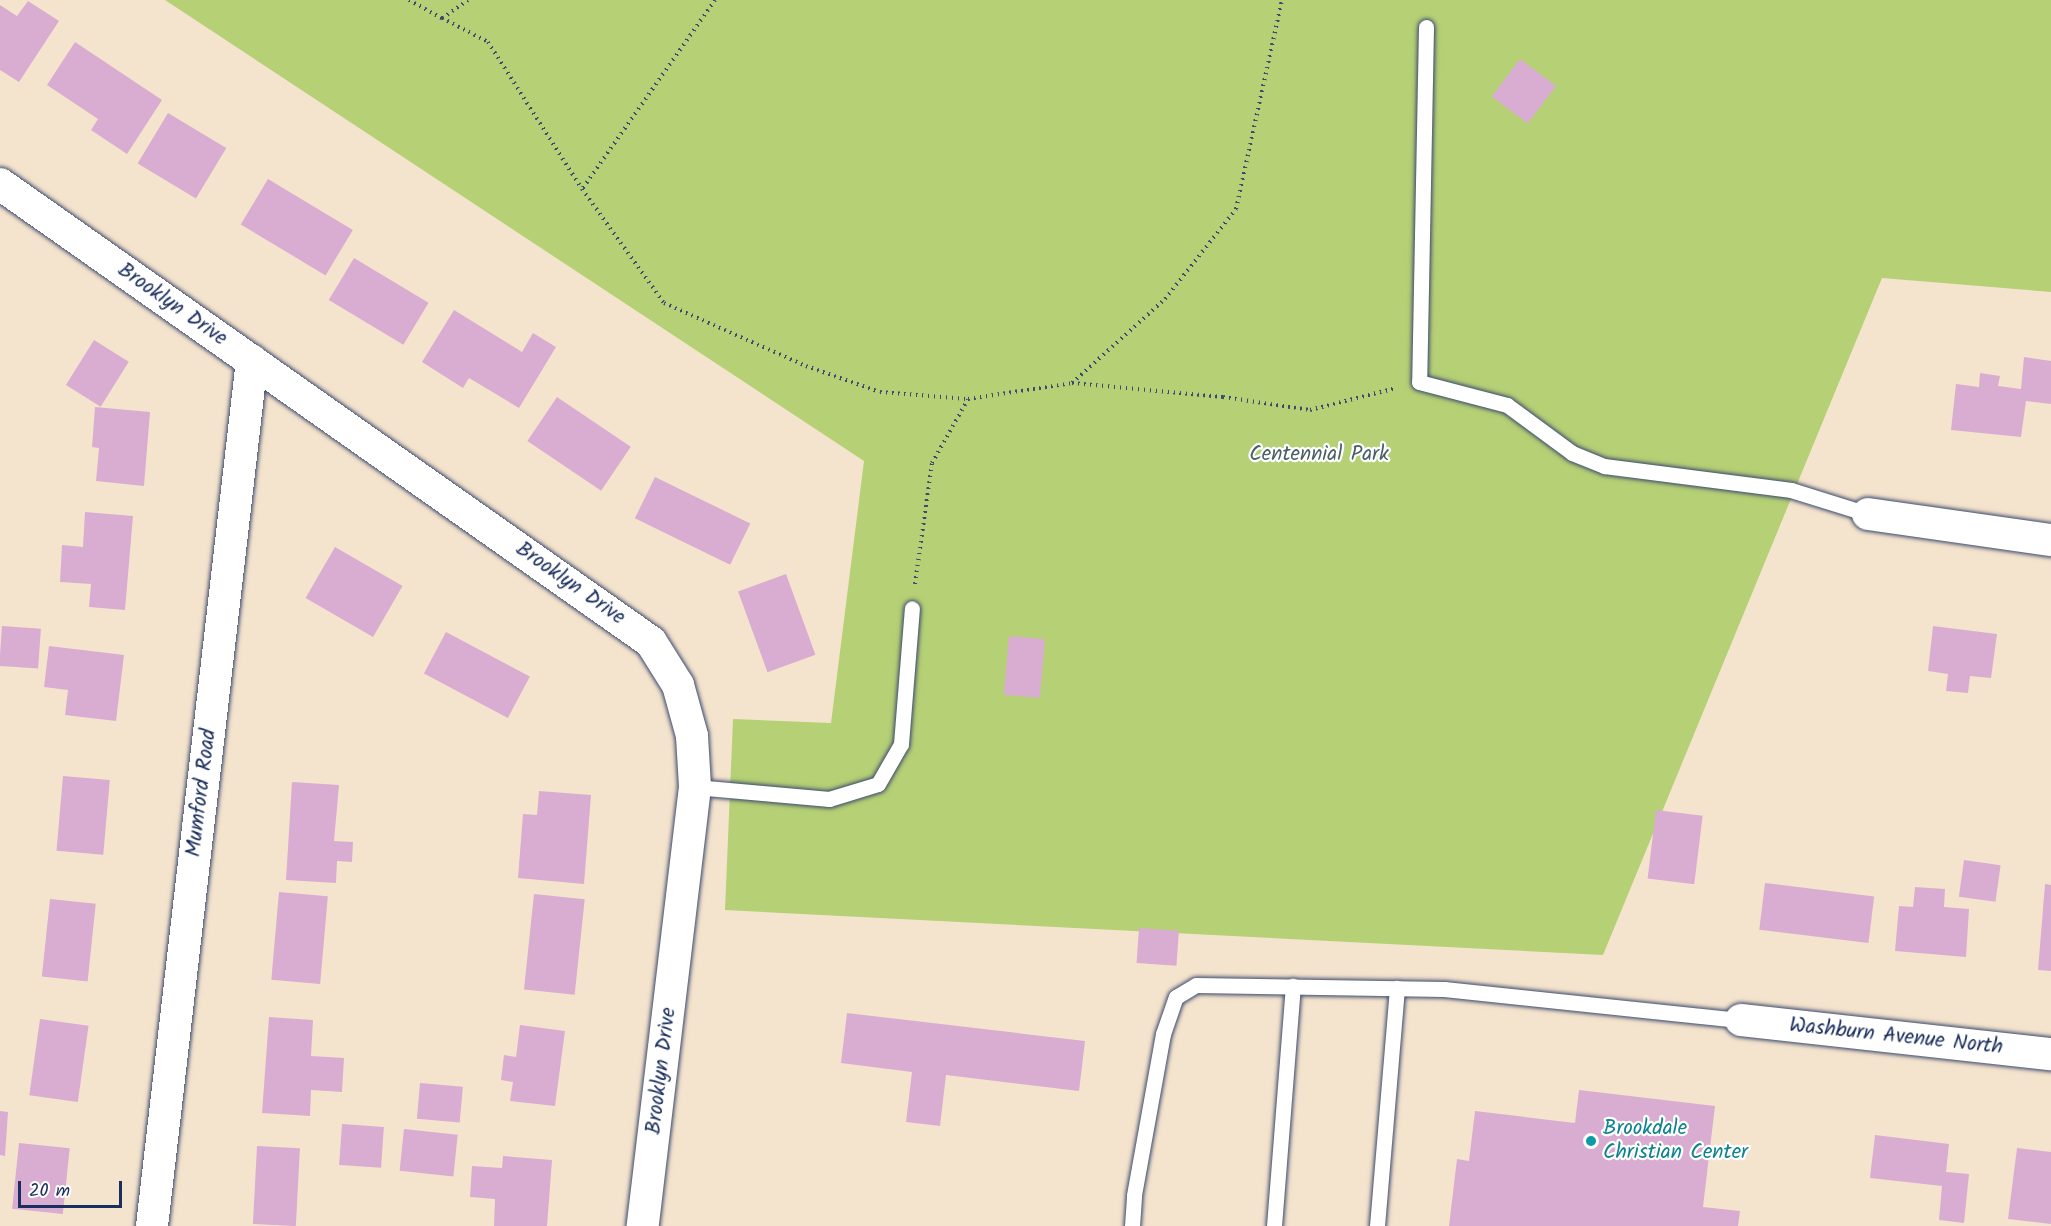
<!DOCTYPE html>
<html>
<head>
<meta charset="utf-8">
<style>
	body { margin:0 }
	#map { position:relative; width:2051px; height:1226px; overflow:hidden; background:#f5e4cd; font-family:Kalam,sans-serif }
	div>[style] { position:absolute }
	.green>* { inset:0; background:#b6d075 }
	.building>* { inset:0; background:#d9add1; transform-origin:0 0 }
	.path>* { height:4px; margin-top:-2px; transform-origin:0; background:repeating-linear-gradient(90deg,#3c4a6f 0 1.5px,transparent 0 6px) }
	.roads { filter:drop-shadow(0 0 2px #3c4a6f) drop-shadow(0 0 2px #3c4a6f) }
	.lane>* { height:15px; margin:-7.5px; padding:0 7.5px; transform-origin:7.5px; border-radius:7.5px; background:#fff }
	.street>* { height:32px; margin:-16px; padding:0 16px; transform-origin:16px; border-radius:16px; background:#fff }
	.dots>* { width:16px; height:16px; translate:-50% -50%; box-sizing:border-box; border:3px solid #fff; border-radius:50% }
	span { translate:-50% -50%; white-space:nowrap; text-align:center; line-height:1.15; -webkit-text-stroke:4.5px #fff; paint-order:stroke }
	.street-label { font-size:21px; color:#1b2f5e }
	.park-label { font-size:21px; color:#4a5f65 }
	.culture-label { font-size:21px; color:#0d838f }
	.left { translate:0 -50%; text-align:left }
	.scale { position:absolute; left:18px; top:1181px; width:104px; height:27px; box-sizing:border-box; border:3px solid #1b2f5e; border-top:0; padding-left:8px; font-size:18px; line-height:21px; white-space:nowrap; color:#1b2f5e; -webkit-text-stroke:4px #fff; paint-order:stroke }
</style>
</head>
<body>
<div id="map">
	<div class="green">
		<i style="clip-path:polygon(165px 0,2051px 0,2051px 292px,1882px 278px,1603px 955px,725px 910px,733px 719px,831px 723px,864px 461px)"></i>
	</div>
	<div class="building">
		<i style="clip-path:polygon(28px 1px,59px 21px,19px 82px,0 70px,0 5px,17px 16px)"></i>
		<i style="clip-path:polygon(75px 42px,162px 100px,127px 154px,91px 130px,98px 119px,47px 85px)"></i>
		<i style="left:1520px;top:59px;width:45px;height:47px;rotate:37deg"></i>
		<i style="left:168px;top:113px;width:68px;height:59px;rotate:31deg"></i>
		<i style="left:268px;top:179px;width:99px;height:53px;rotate:31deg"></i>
		<i style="left:354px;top:258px;width:87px;height:49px;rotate:31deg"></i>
		<i style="clip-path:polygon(454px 310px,522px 352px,533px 333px,556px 347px,519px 408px,469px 378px,463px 388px,422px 362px)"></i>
		<i style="left:94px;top:340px;width:41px;height:53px;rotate:32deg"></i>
		<i style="clip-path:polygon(2024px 357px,2051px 361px,2051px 404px,2026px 401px,2021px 437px,1951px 430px,1956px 384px,1979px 387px,1980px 373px,2000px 376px,1998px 386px,2021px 389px)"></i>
		<i style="left:557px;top:397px;width:89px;height:53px;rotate:34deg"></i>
		<i style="clip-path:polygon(95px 407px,150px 412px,144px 486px,96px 481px,99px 448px,92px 447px)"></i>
		<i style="left:655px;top:477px;width:106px;height:46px;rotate:26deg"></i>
		<i style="clip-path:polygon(85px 512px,133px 516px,125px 610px,89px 607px,91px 584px,60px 582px,62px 545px,83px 547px)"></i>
		<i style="left:335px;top:547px;width:78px;height:59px;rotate:30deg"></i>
		<i style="left:786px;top:574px;width:86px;height:51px;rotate:70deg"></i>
		<i style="left:2px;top:626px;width:39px;height:40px;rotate:4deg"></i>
		<i style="clip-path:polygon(1933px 626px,1997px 634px,1991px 678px,1970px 676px,1968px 693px,1946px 691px,1948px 674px,1928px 671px)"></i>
		<i style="left:446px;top:632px;width:95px;height:47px;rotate:28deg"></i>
		<i style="left:1009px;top:636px;width:36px;height:59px;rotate:5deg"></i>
		<i style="clip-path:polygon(49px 646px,124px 655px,116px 721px,65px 715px,68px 690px,44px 687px)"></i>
		<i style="left:63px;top:776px;width:47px;height:75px;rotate:5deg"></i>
		<i style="clip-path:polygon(292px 782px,339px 785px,334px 841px,353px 842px,352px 862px,337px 861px,336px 883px,286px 880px)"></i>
		<i style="clip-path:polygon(539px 791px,591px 795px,584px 884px,518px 878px,523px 814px,537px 815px)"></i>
		<i style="left:1656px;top:810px;width:47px;height:69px;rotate:7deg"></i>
		<i style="left:1964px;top:860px;width:37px;height:37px;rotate:8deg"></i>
		<i style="left:1765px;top:883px;width:110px;height:47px;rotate:7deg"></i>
		<i style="clip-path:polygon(2045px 884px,2051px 885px,2051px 971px,2038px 970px)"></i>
		<i style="clip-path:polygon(1915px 887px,1945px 889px,1944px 907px,1969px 909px,1966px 957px,1895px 951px,1899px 906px,1913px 907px)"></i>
		<i style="left:279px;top:892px;width:49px;height:88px;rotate:5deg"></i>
		<i style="left:534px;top:894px;width:51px;height:96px;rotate:6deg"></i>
		<i style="left:50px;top:899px;width:46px;height:78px;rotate:6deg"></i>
		<i style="left:1139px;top:928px;width:40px;height:35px;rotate:4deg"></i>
		<i style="clip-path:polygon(847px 1013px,1085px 1041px,1079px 1091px,946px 1075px,940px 1126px,906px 1122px,912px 1072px,841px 1063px)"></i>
		<i style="clip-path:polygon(269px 1017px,313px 1020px,311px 1056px,344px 1058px,342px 1092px,311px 1090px,310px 1116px,262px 1113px)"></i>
		<i style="left:40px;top:1019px;width:49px;height:77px;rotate:8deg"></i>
		<i style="clip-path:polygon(520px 1025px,565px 1031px,555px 1106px,510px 1101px,513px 1082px,501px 1080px,504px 1055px,516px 1057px)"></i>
		<i style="left:420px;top:1083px;width:43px;height:36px;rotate:5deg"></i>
		<i style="clip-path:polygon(1579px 1090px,1715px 1106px,1703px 1207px,1740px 1211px,1738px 1226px,1449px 1226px,1457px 1159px,1469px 1161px,1475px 1111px,1575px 1123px)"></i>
		<i style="clip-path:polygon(0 1111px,8px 1112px,5px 1156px,0 1155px)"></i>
		<i style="left:342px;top:1124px;width:42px;height:41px;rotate:4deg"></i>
		<i style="left:404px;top:1129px;width:54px;height:42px;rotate:6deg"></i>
		<i style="clip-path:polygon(1875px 1135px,1949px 1144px,1946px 1172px,1969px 1174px,1964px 1223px,1939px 1220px,1942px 1186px,1870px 1178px)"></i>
		<i style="left:19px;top:1143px;width:51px;height:66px;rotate:6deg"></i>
		<i style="left:257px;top:1146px;width:43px;height:78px;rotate:3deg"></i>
		<i style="clip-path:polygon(2017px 1148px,2051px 1152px,2051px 1224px,2008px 1219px)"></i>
		<i style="clip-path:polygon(503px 1156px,552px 1160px,547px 1226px,494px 1226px,495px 1199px,470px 1197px,472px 1166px,502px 1168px)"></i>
	</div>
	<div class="path">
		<i style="left:409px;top:0;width:38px;rotate:29deg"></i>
		<i style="left:468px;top:0;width:32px;rotate:145deg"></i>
		<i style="left:442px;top:18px;width:52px;rotate:27.6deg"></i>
		<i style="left:488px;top:42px;width:174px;rotate:57.4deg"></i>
		<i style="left:715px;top:0;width:231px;rotate:125.1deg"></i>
		<i style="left:582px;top:189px;width:140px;rotate:54.3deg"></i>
		<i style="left:664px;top:303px;width:155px;rotate:23.9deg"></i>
		<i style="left:806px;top:366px;width:78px;rotate:19.4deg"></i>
		<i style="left:880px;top:392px;width:87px;rotate:4.6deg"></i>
		<i style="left:1072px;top:383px;width:152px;rotate:5.3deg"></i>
		<i style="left:1223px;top:397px;width:88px;rotate:8.5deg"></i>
		<i style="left:1310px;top:410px;width:89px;rotate:-14.3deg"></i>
		<i style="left:915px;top:584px;width:122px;rotate:-82deg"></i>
		<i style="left:932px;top:463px;width:73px;rotate:-60.6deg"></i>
		<i style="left:968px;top:399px;width:105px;rotate:-8.7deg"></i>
		<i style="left:1072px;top:383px;width:125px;rotate:-42.1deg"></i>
		<i style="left:1165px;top:299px;width:115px;rotate:-51.7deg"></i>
		<i style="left:1236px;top:209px;width:214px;rotate:-77.6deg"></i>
	</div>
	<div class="roads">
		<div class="lane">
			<i style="left:1426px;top:27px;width:355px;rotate:91.1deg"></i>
			<i style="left:1419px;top:382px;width:91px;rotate:14.6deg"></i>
			<i style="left:1507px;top:405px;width:81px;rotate:36.4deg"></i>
			<i style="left:1572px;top:453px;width:35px;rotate:22deg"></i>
			<i style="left:1604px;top:466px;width:189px;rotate:7.3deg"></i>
			<i style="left:1791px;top:490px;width:81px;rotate:17.3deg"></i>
			<i style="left:695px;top:787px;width:135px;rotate:5.1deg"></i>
			<i style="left:829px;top:799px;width:51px;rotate:-17deg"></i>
			<i style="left:878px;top:784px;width:46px;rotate:-60.1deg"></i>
			<i style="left:901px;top:744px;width:136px;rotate:-85.4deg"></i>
			<i style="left:1132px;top:1226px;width:31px;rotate:-86deg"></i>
			<i style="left:1134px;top:1195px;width:164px;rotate:-79.8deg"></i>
			<i style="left:1163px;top:1034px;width:39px;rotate:-71deg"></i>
			<i style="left:1176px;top:997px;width:23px;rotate:-31deg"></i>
			<i style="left:1196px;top:985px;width:248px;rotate:0.9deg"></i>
			<i style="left:1444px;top:989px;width:299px;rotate:6deg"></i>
			<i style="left:1274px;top:1226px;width:241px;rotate:-85.5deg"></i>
			<i style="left:1377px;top:1226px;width:239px;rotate:-85.2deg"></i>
		</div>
		<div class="street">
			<i style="left:0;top:184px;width:796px;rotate:35.13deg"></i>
			<i style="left:651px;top:642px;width:51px;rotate:57.9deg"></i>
			<i style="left:678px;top:685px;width:53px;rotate:74.6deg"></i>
			<i style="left:692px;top:736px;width:51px;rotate:86.6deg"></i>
			<i style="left:695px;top:787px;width:442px;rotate:96.8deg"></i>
			<i style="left:1868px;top:514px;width:185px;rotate:8.1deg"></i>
			<i style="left:1741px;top:1020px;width:312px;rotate:6.3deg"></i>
			<i style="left:152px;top:1226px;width:871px;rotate:-83.41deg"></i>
		</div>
	</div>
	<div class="dots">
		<i style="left:1591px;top:1141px;background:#0f9aa8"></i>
	</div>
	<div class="street-label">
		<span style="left:172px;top:305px;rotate:35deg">Brooklyn Drive</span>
		<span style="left:570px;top:584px;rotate:35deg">Brooklyn Drive</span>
		<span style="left:202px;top:793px;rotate:-83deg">Mumford Road</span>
		<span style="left:1896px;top:1037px;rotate:6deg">Washburn Avenue North</span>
		<span style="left:662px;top:1071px;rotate:-83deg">Brooklyn Drive</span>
	</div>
	<div class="park-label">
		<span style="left:1319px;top:455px">Centennial Park</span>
	</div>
	<div class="culture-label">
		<span class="left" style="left:1603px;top:1141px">Brookdale<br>Christian Center</span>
	</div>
	<div class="scale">20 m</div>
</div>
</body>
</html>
